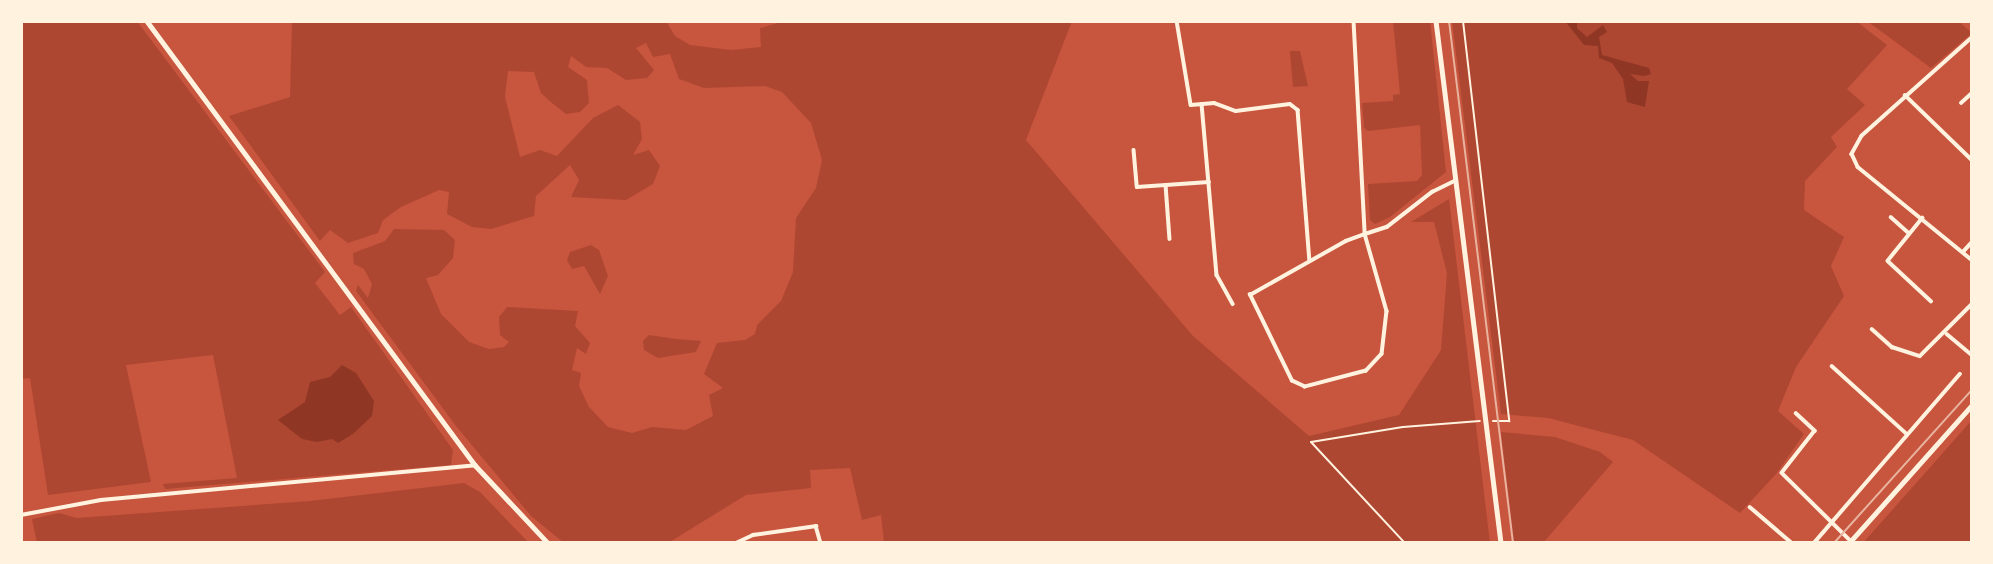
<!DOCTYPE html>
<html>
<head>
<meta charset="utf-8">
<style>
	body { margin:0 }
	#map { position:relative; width:1993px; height:564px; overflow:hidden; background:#c8553d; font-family:"Roboto Condensed",sans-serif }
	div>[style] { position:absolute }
	.green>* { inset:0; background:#ae4732 }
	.water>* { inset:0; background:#8f3625 }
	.path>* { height:2px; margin:-1px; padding:0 1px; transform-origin:1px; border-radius:1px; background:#fff3e0 }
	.minor>* { height:3.5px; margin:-1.75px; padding:0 1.75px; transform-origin:1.75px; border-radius:1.75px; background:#fff3e0 }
	.tertiary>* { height:4.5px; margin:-2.25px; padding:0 2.25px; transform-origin:2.25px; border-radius:2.25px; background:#fff3e0 }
	.secondary>* { height:4.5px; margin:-2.25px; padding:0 2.25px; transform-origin:2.25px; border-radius:2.25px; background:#fff3e0 }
	.tram>* { height:2px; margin:-1px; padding:0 1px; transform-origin:1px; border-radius:1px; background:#e9b49f }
	span { translate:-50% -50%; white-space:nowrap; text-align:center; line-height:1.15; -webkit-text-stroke:6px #fff3e0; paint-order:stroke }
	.frame { position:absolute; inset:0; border:23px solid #fff3e0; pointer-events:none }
</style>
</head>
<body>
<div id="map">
	<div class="green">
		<i style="clip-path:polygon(21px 21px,137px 21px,325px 272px,315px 283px,340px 315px,351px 307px,453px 450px,451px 465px,165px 489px,163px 484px,237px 478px,213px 355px,126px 365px,151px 482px,48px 495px,30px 378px,21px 379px)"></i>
		<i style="clip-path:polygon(292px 21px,666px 21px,675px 36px,690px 45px,731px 50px,761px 47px,760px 28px,785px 21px,1072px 21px,1026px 140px,1193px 336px,1309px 436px,1399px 415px,1441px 350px,1447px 273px,1434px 222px,1411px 222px,1449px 199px,1490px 543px,884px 543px,881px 515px,862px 520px,850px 468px,810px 470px,811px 488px,746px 495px,668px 543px,564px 543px,531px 516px,456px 426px,356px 291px,358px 285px,368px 298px,372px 284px,364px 269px,354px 264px,353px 253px,385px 241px,394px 229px,444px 230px,455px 240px,453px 258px,438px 275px,426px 278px,441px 314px,469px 342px,489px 349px,504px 347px,509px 342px,500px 335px,499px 317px,507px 307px,578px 311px,575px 326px,590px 343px,586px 354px,577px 348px,572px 370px,581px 373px,579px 386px,589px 407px,608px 427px,632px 433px,652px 427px,686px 430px,713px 416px,709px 395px,723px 388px,704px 374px,717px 343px,745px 340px,755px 334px,757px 325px,781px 301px,793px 272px,796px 218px,816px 188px,822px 160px,811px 123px,782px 92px,765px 86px,704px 88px,679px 79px,670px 54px,653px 57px,646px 43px,636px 48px,654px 70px,647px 78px,626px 80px,607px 68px,586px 67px,571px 56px,568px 67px,587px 80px,589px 103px,580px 112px,566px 114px,552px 103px,541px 93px,534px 72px,508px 71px,505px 97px,520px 157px,540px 150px,557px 156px,593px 118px,618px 105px,640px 122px,642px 139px,633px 155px,649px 150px,660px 166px,653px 184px,626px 200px,571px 197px,579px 180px,570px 165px,536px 196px,534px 216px,491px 229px,472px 227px,447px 214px,449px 192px,439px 190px,401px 207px,383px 220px,378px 233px,348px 243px,330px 230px,320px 241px,229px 116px,290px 97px)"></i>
		<i style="clip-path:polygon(1393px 21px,1430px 21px,1446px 172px,1390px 217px,1375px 224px,1370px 220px,1368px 184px,1417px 181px,1422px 175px,1420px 125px,1368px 131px,1364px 128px,1362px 103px,1393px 101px,1393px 95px,1400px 94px)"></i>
		<i style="clip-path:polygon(1452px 21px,1856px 21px,1887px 45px,1847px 89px,1865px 105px,1831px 137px,1837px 147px,1805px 181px,1804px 210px,1844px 237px,1831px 266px,1844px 296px,1796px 367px,1778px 411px,1804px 434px,1776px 474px,1740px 513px,1633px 440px,1548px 418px,1501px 414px)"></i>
		<i style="clip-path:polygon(1867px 21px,1958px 21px,1972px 33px,1931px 68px)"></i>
		<i style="clip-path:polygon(1290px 51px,1300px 51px,1308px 86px,1293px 87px)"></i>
		<i style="clip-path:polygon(591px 245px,599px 250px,608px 276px,600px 294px,584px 266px,572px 269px,567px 260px,570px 252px)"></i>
		<i style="clip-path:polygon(649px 335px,676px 339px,701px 341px,696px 352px,658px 358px,644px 350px,643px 341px)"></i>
		<i style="clip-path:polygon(1972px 420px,1972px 543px,1863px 543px)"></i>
		<i style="clip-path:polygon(1501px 432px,1555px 437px,1600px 452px,1613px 462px,1543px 543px,1514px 543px)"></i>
		<i style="clip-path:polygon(464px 483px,480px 492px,529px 543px,37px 543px,32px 519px,59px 513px,77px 518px,310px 501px)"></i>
	</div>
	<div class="water">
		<i style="clip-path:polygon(1565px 21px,1577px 21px,1577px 28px,1587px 37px,1603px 25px,1607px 32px,1599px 37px,1602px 55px,1649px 68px,1651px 74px,1644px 76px,1630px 74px,1638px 81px,1649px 81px,1645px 107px,1627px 102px,1623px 79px,1612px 63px,1599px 58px,1598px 46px,1584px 45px)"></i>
		<i style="clip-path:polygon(342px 365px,356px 373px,374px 401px,372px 416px,353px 434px,338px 443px,332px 439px,317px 442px,302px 439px,278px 420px,305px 402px,310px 382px,330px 377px)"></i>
	</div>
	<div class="path">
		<i style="left:1463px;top:21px;width:403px;rotate:83.4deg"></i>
		<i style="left:1509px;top:421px;width:16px;rotate:180deg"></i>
		<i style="left:1311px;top:442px;width:93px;rotate:-9.3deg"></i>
		<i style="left:1403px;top:427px;width:77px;rotate:-4.5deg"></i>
		<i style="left:1311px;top:442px;width:138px;rotate:47.1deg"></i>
	</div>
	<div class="minor">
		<i style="left:1177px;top:21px;width:85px;rotate:80.5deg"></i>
		<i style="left:1191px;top:105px;width:23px;rotate:-5deg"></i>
		<i style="left:1214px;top:103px;width:23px;rotate:20deg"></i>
		<i style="left:1236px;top:111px;width:54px;rotate:-7.4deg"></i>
		<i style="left:1290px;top:104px;width:10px;rotate:37deg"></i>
		<i style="left:1298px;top:110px;width:151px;rotate:85.5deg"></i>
		<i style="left:1354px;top:21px;width:213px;rotate:87deg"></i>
		<i style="left:1365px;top:234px;width:80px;rotate:74.1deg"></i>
		<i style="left:1387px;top:311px;width:43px;rotate:96.6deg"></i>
		<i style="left:1382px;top:354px;width:23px;rotate:133deg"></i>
		<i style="left:1366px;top:371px;width:63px;rotate:165.3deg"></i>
		<i style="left:1305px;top:387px;width:14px;rotate:-155deg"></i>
		<i style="left:1292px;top:381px;width:96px;rotate:-116deg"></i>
		<i style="left:1250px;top:295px;width:110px;rotate:-29.4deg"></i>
		<i style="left:1346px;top:241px;width:20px;rotate:-20deg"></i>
		<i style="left:1365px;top:234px;width:23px;rotate:-18deg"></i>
		<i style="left:1387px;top:227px;width:57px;rotate:-37.9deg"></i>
		<i style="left:1432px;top:192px;width:25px;rotate:-26deg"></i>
		<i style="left:1972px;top:38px;width:147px;rotate:138.3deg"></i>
		<i style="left:1862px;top:136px;width:21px;rotate:119deg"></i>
		<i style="left:1852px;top:154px;width:14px;rotate:65deg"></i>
		<i style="left:1858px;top:167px;width:147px;rotate:39.2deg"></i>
		<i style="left:1905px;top:95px;width:93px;rotate:44.1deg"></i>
		<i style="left:1961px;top:103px;width:15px;rotate:-42deg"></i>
		<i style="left:1202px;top:104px;width:172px;rotate:85deg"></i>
		<i style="left:1217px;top:275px;width:33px;rotate:61deg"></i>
		<i style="left:1134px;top:150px;width:37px;rotate:85deg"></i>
		<i style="left:1137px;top:187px;width:72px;rotate:-4deg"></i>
		<i style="left:1166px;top:185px;width:54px;rotate:85.8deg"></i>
		<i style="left:1891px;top:217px;width:24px;rotate:42deg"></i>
		<i style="left:1923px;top:218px;width:55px;rotate:129.1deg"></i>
		<i style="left:1888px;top:261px;width:59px;rotate:42.9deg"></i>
		<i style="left:1963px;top:252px;width:13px;rotate:-48deg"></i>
		<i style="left:1872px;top:329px;width:27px;rotate:42deg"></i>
		<i style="left:1892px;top:347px;width:29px;rotate:18deg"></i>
		<i style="left:1920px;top:356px;width:74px;rotate:-45deg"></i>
		<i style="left:1947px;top:334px;width:33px;rotate:40deg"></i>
		<i style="left:1832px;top:366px;width:101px;rotate:42.2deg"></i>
		<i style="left:1796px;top:413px;width:26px;rotate:43deg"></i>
		<i style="left:1815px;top:431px;width:53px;rotate:128.2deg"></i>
		<i style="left:1782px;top:473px;width:97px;rotate:44.6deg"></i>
		<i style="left:1750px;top:507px;width:55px;rotate:40.6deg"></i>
		<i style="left:21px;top:515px;width:81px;rotate:-10.6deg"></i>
		<i style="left:101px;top:500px;width:376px;rotate:-5.3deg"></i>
		<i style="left:736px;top:543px;width:19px;rotate:-25deg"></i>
		<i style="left:753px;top:535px;width:64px;rotate:-8.1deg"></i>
		<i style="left:816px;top:526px;width:18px;rotate:74deg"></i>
		<i style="left:1814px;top:543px;width:223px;rotate:-49.2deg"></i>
	</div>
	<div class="tertiary">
		<i style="left:147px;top:21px;width:552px;rotate:53.55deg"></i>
		<i style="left:475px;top:465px;width:107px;rotate:46.9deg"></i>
		<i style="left:1849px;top:543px;width:185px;rotate:-48.3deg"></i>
	</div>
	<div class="secondary">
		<i style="left:1436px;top:21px;width:526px;rotate:82.9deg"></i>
	</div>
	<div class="tram">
		<i style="left:1449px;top:21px;width:526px;rotate:83.01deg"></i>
		<i style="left:1834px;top:543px;width:206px;rotate:-48deg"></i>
	</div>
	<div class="frame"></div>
</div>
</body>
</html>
